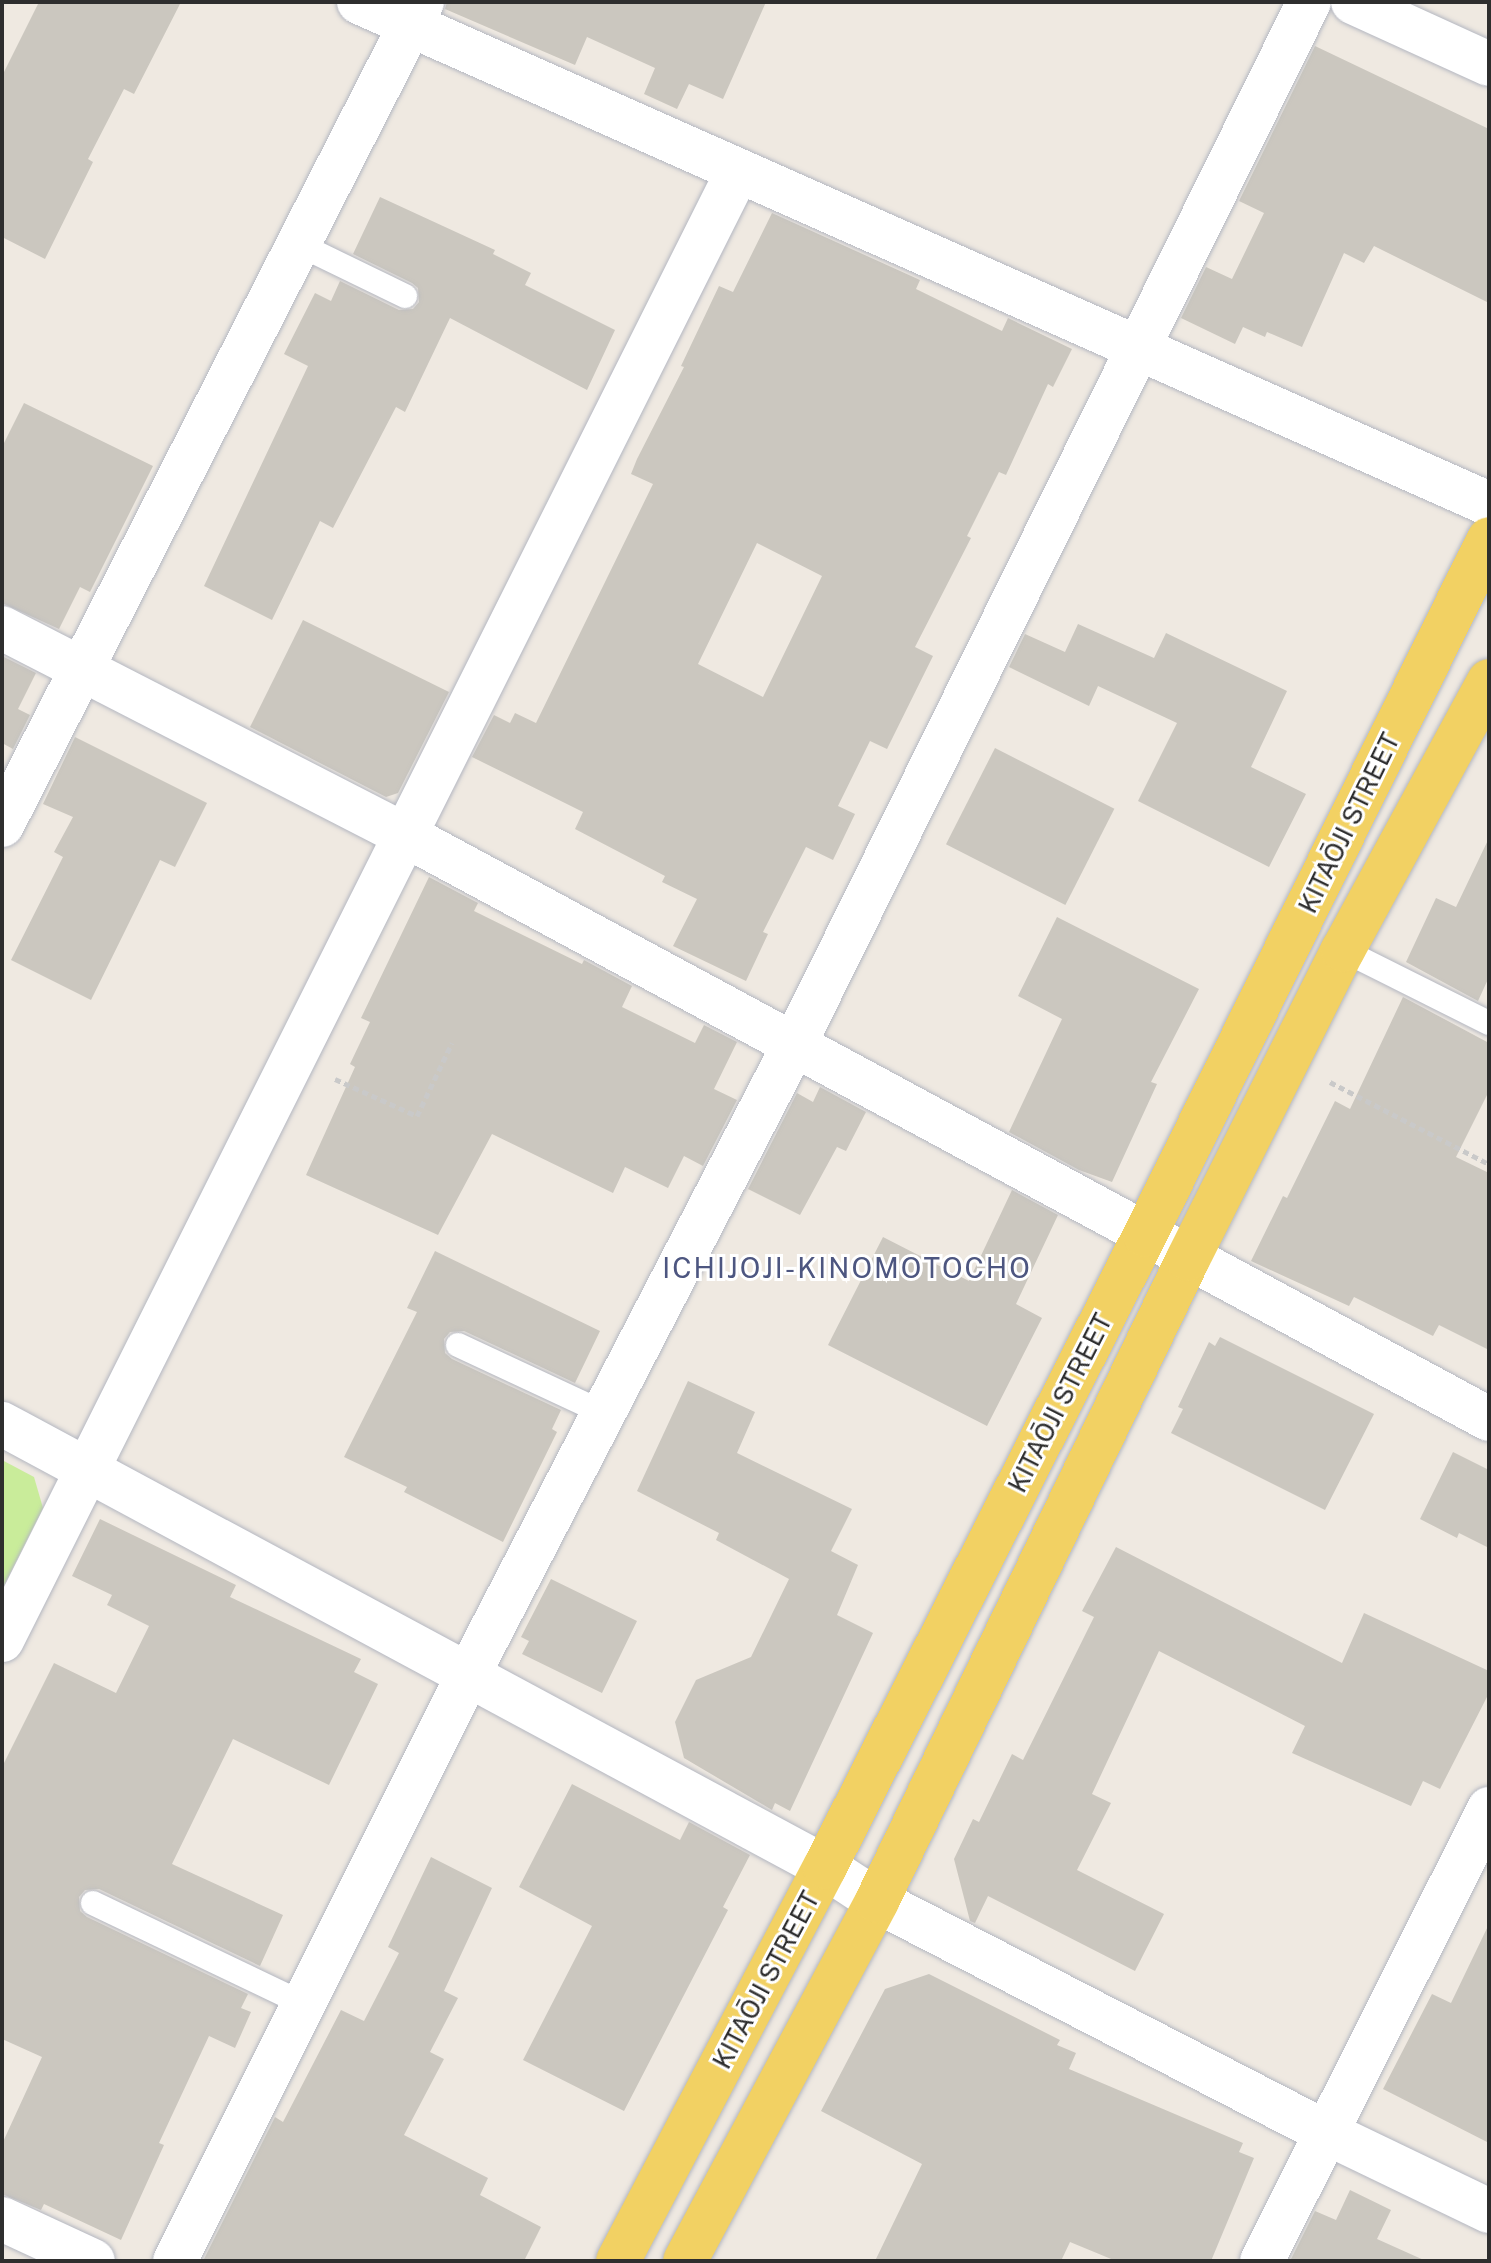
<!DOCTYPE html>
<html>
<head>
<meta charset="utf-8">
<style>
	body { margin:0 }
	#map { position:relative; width:1491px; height:2263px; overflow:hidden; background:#efe9e1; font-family:"Public Sans",sans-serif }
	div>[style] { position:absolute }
	.pitch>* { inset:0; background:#c9ec9a }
	.building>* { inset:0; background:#cbc7bf; transform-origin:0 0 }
	.path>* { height:5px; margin-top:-2.5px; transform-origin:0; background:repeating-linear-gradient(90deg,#c9c9c9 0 6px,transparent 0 10px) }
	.roads { filter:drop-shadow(0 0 2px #b4b7c1) drop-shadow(0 0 2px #b4b7c1) }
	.lane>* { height:24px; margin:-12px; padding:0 12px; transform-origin:12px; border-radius:12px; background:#fff }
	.street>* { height:44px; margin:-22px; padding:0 22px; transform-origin:22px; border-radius:22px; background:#fff }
	.secondary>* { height:44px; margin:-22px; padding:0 22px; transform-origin:22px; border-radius:22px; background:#fff }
	.primary>* { height:44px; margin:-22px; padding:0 22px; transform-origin:22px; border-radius:22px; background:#f2d163 }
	span { translate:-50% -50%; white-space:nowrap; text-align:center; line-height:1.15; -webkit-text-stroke:6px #fff; paint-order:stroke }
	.street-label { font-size:26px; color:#2e2e2e }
	.neighbourhood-label { font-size:28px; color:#4d5680; letter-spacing:2px }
	.frame { position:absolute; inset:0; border:4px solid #2e2e2e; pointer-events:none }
</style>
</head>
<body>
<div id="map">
	<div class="pitch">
		<i style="clip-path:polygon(2px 1460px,34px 1477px,43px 1508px,2px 1589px)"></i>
	</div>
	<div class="building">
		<i style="clip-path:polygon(39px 2px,181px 2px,134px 94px,124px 89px,88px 159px,93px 162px,45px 259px,2px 237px,2px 76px)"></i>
		<i style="clip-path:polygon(447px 2px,766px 2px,723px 99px,689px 84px,677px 109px,644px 94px,655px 68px,587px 37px,575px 65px,445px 9px)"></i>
		<i style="clip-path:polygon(1315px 46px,1489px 129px,1489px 303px,1374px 246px,1364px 263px,1344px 253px,1302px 347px,1267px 332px,1265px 337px,1243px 327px,1235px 344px,1181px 318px,1206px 267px,1232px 279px,1264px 213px,1239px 201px)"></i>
		<i style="clip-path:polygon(380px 197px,495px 250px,493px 254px,531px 273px,525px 285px,615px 330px,587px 390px,450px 318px,405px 412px,396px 407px,333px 528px,320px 521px,272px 620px,204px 586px,308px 366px,284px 354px,315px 293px,331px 301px,340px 281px,399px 310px,413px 309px,419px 302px,418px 288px,412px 283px,353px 254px)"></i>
		<i style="clip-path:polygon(evenodd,772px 213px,920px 280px,916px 289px,1002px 331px,1008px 318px,1072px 349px,1053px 387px,1048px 384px,1006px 475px,999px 472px,967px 536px,971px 538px,915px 647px,933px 656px,887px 749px,870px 741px,838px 806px,855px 814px,833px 860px,806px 847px,763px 932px,768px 934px,746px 981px,673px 946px,697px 899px,662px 882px,665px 876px,575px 829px,583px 812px,472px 757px,494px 715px,510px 723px,515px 713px,536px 723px,653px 484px,631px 474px,637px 459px,684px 367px,681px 366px,719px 286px,733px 292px,772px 213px,757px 543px,822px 576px,763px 697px,698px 664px,757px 543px)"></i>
		<i style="clip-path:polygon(24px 403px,153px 466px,90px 592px,80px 587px,59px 629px,2px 603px,2px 447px)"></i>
		<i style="clip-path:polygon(303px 620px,449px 692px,398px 793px,386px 797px,250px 727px)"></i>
		<i style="clip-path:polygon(1078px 624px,1154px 658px,1166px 633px,1287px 691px,1251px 767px,1306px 794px,1269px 867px,1138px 801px,1177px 723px,1098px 686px,1089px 706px,1009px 667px,1025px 634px,1065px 652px)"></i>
		<i style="clip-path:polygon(2px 656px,36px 673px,18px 709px,30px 715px,13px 749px,2px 743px)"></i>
		<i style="clip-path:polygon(75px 737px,207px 803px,175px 867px,160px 860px,91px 1000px,11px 960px,63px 857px,54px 852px,73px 817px,43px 804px)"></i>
		<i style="left:995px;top:748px;width:134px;height:108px;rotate:27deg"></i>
		<i style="clip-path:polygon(1489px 838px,1489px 977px,1478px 1001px,1406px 962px,1436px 898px,1456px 907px)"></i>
		<i style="clip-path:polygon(429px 877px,478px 903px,474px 911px,582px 964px,584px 960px,632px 986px,622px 1007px,695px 1043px,704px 1025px,737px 1042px,714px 1089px,737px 1100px,703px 1166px,684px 1156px,668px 1188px,625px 1167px,613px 1193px,492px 1134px,438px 1235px,306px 1175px,355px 1067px,350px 1064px,370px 1022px,361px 1018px)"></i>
		<i style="clip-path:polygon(1057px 917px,1199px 989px,1151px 1082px,1157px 1084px,1112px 1182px,1079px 1170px,1009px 1132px,1062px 1019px,1018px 996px)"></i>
		<i style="clip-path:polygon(1403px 997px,1489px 1043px,1489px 1091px,1456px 1157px,1489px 1173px,1489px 1350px,1439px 1325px,1433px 1336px,1354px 1297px,1349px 1306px,1251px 1261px,1283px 1196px,1287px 1198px,1335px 1101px,1350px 1109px)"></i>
		<i style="clip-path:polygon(820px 1087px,866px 1112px,846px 1151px,837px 1147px,800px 1215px,748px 1189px,797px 1093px,813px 1102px)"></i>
		<i style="clip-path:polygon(1012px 1190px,1058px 1215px,1016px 1304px,1042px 1318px,987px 1426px,828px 1345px,883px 1237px,969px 1281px)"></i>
		<i style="clip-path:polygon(435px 1251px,600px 1331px,575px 1383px,464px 1331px,450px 1332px,444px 1339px,445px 1353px,452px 1359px,561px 1410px,552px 1429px,557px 1432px,503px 1542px,404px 1492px,407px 1487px,344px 1457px,417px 1312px,407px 1308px)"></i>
		<i style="clip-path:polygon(1220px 1337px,1374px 1414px,1325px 1510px,1171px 1433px,1183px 1409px,1178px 1407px,1209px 1342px,1215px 1346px)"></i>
		<i style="clip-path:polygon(688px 1381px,755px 1412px,737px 1453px,852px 1509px,831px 1551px,858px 1565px,837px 1615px,873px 1633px,790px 1811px,775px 1803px,772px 1810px,684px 1758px,675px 1722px,696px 1680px,751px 1657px,789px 1579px,716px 1540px,719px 1533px,637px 1491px)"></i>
		<i style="clip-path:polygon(1453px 1452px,1489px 1470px,1489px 1548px,1459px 1533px,1457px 1538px,1420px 1519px)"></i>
		<i style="clip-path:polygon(100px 1519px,236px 1585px,230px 1597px,361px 1659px,354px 1672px,378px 1684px,329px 1785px,233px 1739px,172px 1864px,283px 1915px,260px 1966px,99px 1889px,85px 1890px,79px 1897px,80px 1911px,87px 1917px,248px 1994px,241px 2008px,251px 2012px,235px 2048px,209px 2036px,159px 2143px,164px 2145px,121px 2240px,44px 2204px,41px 2210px,2px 2194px,2px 2144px,42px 2057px,2px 2039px,2px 1767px,54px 1663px,116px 1693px,149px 1626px,107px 1605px,112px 1595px,72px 1576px)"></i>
		<i style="clip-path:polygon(1116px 1547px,1342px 1663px,1364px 1613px,1489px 1671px,1489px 1693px,1440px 1789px,1423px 1781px,1411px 1806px,1292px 1753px,1305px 1726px,1159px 1651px,1092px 1794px,1111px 1803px,1077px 1870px,1164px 1914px,1135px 1971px,988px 1896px,975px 1923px,970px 1921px,954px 1859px,973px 1819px,979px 1822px,1012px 1754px,1023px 1760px,1094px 1617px,1082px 1611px)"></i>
		<i style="clip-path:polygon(551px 1579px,637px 1621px,602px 1693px,522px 1654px,529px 1641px,521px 1637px)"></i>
		<i style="clip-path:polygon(572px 1784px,680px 1840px,689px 1822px,750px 1855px,723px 1907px,728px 1910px,624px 2111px,523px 2060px,592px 1926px,519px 1887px)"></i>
		<i style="clip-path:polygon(431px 1857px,492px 1888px,444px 1991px,458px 1998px,430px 2052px,444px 2059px,404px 2135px,488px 2178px,480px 2195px,541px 2227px,524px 2261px,203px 2261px,275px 2117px,283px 2122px,341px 2010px,364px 2021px,399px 1953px,388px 1947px)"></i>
		<i style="clip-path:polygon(1489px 1924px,1489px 2143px,1383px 2089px,1432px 1994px,1451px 2003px)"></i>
		<i style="clip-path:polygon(929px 1974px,1060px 2040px,1057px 2045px,1076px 2053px,1069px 2069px,1243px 2143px,1239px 2152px,1254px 2158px,1211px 2261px,1116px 2261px,1070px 2242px,1061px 2261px,875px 2261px,922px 2164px,821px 2111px,885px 1989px)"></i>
		<i style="clip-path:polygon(1350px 2190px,1391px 2210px,1377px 2239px,1426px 2261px,1290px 2261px,1315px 2211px,1336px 2220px)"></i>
	</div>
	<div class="path">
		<i style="left:335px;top:1079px;width:90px;rotate:24.3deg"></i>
		<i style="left:417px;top:1116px;width:81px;rotate:-64.4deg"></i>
		<i style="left:1330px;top:1082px;width:179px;rotate:27.3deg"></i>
	</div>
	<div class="roads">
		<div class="lane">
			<i style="left:298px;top:244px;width:119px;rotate:25.9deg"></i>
			<i style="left:1343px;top:950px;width:163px;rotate:26.6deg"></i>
			<i style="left:458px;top:1345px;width:161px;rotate:25deg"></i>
			<i style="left:93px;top:1903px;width:234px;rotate:25.6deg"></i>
		</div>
		<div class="street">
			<i style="left:359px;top:2px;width:1236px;rotate:23.95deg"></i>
			<i style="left:2px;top:628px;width:455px;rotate:27.2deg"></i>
			<i style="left:407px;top:836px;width:1229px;rotate:28.32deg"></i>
			<i style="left:2px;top:825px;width:924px;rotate:-62.96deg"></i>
			<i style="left:2px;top:1424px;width:935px;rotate:28.29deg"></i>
			<i style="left:2px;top:1640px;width:1643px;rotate:-63.39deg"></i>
			<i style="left:2px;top:2219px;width:100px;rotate:24.8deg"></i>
			<i style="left:175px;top:2261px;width:655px;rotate:-63.43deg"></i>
			<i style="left:468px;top:1675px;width:709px;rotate:-62.64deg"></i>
			<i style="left:794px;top:1045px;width:1163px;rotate:-63.72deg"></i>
			<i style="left:1262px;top:2261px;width:506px;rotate:-63.33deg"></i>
		</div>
		<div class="secondary">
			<i style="left:1353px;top:2px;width:149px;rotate:24.5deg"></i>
			<i style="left:825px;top:1867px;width:62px;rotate:33.2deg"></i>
			<i style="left:877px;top:1901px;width:506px;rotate:27.27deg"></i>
			<i style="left:1327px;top:2133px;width:180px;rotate:25.7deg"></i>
		</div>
		<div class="primary">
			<i style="left:618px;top:2261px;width:445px;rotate:-62.3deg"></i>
			<i style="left:825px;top:1867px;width:708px;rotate:-63.15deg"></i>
			<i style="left:1145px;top:1235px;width:776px;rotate:-63.7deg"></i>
			<i style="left:685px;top:2261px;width:408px;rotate:-61.9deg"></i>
			<i style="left:877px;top:1901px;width:713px;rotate:-64.15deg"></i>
			<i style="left:1188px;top:1259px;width:346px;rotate:-63.4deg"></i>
			<i style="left:1343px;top:950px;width:306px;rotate:-61.5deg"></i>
		</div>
	</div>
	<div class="street-label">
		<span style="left:1349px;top:823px;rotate:-64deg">KITAŌJI STREET</span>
		<span style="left:1060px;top:1403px;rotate:-63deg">KITAŌJI STREET</span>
		<span style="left:766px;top:1980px;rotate:-62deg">KITAŌJI STREET</span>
	</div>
	<div class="neighbourhood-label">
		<span style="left:847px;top:1268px">ICHIJOJI-KINOMOTOCHO</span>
	</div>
	<div class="frame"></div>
</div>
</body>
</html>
